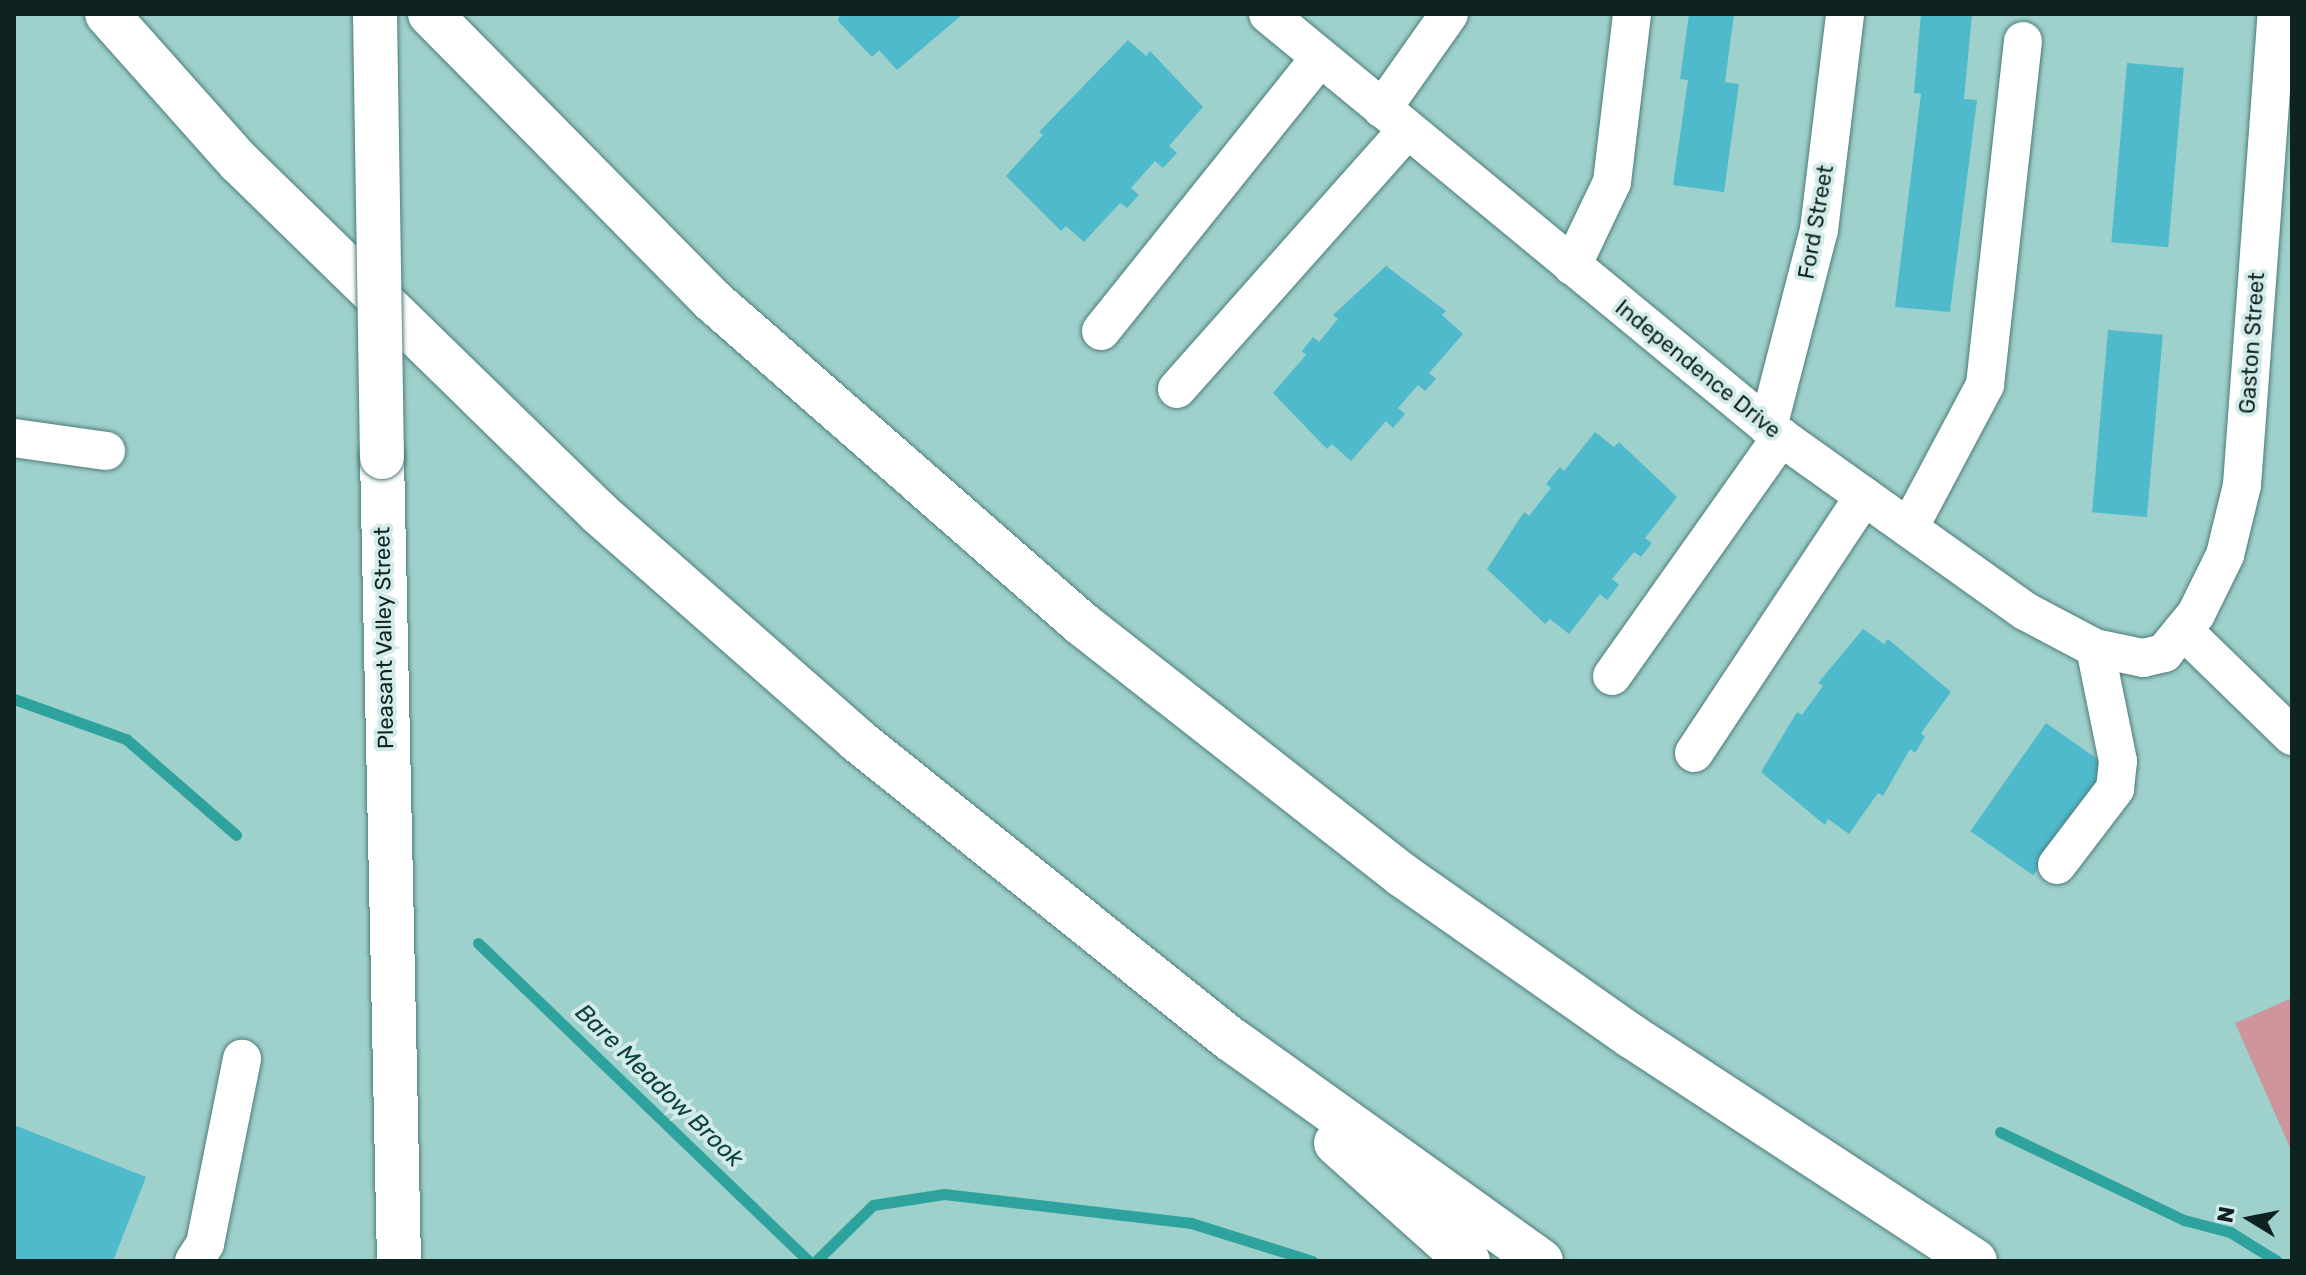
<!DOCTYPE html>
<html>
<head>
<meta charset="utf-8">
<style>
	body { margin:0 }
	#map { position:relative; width:2306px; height:1275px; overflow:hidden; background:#9ed0cc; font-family:Rubik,sans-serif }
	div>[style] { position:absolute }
	.green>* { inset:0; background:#ce959c }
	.stream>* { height:11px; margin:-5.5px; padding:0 5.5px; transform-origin:5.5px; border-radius:5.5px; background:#2ea39e }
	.building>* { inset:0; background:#4ebacc; transform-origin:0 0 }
	.roads { filter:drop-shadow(0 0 2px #4d7c79) drop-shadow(0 0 2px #4d7c79) }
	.minor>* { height:38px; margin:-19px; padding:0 19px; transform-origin:19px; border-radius:19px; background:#fff }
	.major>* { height:44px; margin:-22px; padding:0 22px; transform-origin:22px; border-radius:22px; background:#fff }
	.highway>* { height:44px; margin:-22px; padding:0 22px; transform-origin:22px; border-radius:22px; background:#fff }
	.bridges { filter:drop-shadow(0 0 2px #4d7c79) drop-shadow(0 0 2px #4d7c79) }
	.major-bridge>* { height:44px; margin:-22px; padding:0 22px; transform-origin:22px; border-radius:22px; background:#fff }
	span { translate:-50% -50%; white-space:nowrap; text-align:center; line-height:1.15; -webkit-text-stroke:8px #d3ebe9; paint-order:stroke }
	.street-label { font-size:22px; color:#0e2221 }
	.water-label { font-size:24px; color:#0e423f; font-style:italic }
	.frame { position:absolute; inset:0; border:16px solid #0e2221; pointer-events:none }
	.north { position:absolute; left:2210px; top:1179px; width:80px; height:80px; -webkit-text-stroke:6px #d3ebe9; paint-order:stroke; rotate:280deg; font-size:22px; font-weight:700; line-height:32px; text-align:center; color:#0e2221 }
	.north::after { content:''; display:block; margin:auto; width:28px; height:36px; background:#0e2221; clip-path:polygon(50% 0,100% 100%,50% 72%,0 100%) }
</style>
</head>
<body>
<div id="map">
	<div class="green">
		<i style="clip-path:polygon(2292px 998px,2292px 1152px,2235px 1023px)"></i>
	</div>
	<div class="stream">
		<i style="left:14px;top:699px;width:119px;rotate:19.7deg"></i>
		<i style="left:126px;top:739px;width:146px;rotate:41.1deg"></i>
		<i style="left:478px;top:943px;width:458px;rotate:43.9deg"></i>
		<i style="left:2000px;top:1132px;width:204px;rotate:25.6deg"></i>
		<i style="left:2184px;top:1220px;width:48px;rotate:14.6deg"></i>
		<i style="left:2230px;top:1232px;width:55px;rotate:31.7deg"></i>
		<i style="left:816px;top:1261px;width:80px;rotate:-44.5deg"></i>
		<i style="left:873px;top:1205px;width:72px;rotate:-8.8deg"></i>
		<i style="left:944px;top:1194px;width:249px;rotate:6.7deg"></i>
		<i style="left:1191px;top:1223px;width:127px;rotate:17.4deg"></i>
	</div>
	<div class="building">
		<i style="clip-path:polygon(840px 14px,963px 14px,897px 70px,879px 50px,872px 57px,838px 21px)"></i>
		<i style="clip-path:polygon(1689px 14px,1734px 14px,1725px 82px,1739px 84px,1724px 192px,1673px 185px,1688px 80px,1680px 79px)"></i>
		<i style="clip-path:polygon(1921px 14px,1972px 14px,1964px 99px,1977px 100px,1950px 312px,1895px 307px,1921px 94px,1914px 93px)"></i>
		<i style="clip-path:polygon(1128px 40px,1146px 56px,1150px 51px,1203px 107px,1169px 146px,1177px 153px,1163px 168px,1155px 161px,1131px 188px,1139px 195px,1127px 208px,1120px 203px,1084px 242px,1066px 226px,1061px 231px,1006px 176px,1043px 135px,1039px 132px)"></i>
		<i style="left:2127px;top:63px;width:57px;height:180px;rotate:5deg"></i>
		<i style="clip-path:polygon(1386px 266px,1446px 311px,1442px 315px,1463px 334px,1429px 373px,1436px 379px,1425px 391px,1418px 385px,1398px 408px,1405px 414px,1393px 428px,1386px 421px,1351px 461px,1332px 444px,1327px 449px,1273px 393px,1306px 355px,1302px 351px,1313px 337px,1319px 342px,1338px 319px,1333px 315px)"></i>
		<i style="left:2108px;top:330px;width:55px;height:183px;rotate:5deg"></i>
		<i style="clip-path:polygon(1595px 432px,1614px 447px,1619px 442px,1677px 497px,1645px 538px,1652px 543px,1641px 557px,1634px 552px,1612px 579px,1619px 585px,1607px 600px,1600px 594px,1569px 634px,1550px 619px,1545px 624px,1487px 569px,1524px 512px,1529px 516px,1551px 488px,1546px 484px,1560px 467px,1564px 471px)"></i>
		<i style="clip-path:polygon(1863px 629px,1884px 644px,1888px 639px,1951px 692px,1921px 733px,1925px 737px,1915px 753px,1910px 749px,1883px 796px,1878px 793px,1849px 834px,1828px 819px,1825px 825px,1761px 772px,1797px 712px,1802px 715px,1823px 686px,1818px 683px)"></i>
		<i style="left:2046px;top:723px;width:77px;height:132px;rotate:35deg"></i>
		<i style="clip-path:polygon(14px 1125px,146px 1177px,113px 1261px,14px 1261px)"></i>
	</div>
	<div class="roads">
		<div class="minor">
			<i style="left:1268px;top:14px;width:665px;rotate:39.51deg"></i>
			<i style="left:1781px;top:437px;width:300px;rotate:35.5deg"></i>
			<i style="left:2025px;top:611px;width:79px;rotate:27.9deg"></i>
			<i style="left:2095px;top:648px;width:49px;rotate:11.8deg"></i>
			<i style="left:2143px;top:658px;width:22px;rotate:-13deg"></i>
			<i style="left:2164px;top:653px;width:50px;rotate:-50.6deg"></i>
			<i style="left:2196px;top:614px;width:66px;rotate:-63.8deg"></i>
			<i style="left:2225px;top:555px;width:72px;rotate:-76.3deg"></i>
			<i style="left:2242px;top:485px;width:472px;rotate:-85.8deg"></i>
			<i style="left:1382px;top:109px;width:116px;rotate:-54.8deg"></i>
			<i style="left:1572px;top:266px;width:93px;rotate:-64.5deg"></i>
			<i style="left:1612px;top:182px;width:169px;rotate:-83.2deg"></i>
			<i style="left:1101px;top:331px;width:350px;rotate:-51.3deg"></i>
			<i style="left:1177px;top:389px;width:346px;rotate:-48.4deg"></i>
			<i style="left:1768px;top:427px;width:203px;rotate:-75.5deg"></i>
			<i style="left:1819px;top:230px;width:218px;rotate:-83.1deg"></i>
			<i style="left:14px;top:438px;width:93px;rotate:8deg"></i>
			<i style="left:1909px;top:528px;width:162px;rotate:-62deg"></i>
			<i style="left:1985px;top:385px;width:346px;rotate:-83.7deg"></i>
			<i style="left:2183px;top:630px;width:152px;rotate:44.2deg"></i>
			<i style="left:1612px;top:676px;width:293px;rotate:-54.7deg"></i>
			<i style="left:1694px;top:753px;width:308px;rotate:-56.5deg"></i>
			<i style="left:2057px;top:865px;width:96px;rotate:-52.7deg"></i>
			<i style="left:2115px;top:789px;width:28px;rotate:-84deg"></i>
			<i style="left:2118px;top:761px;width:115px;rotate:-101.5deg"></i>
			<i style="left:194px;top:1261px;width:20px;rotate:-57deg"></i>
			<i style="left:205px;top:1244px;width:189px;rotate:-78.7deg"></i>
		</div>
		<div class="major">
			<i style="left:382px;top:457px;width:804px;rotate:88.79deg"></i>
		</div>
		<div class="highway">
			<i style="left:107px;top:14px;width:198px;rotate:48.3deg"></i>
			<i style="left:239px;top:162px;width:503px;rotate:44.27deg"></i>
			<i style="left:599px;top:513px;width:344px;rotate:41.3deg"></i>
			<i style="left:857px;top:740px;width:480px;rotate:38.7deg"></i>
			<i style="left:1232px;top:1040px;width:380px;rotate:35.6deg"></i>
			<i style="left:430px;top:14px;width:403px;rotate:45.4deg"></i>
			<i style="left:713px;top:301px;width:490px;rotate:41.2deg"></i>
			<i style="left:1082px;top:624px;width:407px;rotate:38.1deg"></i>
			<i style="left:1402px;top:875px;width:280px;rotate:35.1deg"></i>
			<i style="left:1631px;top:1036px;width:411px;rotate:33.2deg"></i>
			<i style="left:1336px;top:1143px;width:177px;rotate:41.8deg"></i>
		</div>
	</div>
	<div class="bridges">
		<div class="major-bridge">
			<i style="left:375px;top:14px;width:443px;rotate:89.1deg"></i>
		</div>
	</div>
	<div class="street-label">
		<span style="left:1816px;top:222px;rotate:-80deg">Ford Street</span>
		<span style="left:2252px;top:343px;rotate:-86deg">Gaston Street</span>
		<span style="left:1698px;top:369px;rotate:39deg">Independence Drive</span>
		<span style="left:384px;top:638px;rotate:-91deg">Pleasant Valley Street</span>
	</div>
	<div class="water-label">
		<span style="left:659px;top:1086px;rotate:44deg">Bare Meadow Brook</span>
	</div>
	<div class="frame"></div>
	<div class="north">N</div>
</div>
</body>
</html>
